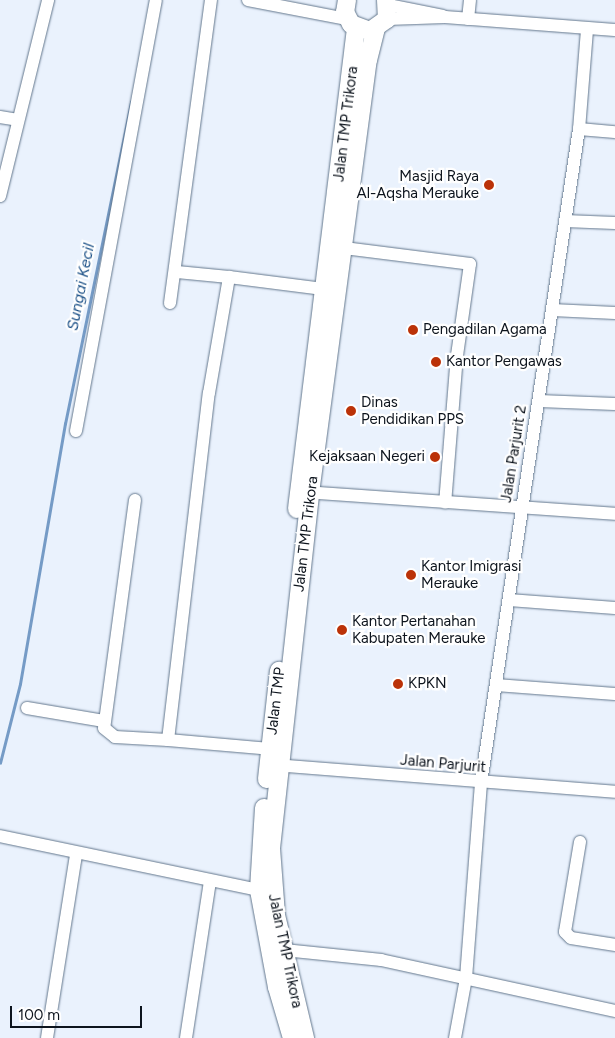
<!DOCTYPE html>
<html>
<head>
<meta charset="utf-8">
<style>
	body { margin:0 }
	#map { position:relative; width:615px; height:1038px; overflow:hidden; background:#eaf2fd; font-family:Figtree,sans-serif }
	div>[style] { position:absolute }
	.stream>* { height:2.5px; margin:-1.25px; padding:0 1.25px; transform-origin:1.25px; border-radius:1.25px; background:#759bc6 }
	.roads { filter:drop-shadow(0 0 1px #63778d) drop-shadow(0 0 1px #63778d) }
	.minor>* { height:12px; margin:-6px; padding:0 6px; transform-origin:6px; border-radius:6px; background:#fff }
	.highway>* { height:18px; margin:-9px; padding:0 9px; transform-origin:9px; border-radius:9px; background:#fff }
	.dots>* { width:14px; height:14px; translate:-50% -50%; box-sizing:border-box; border:2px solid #fff; border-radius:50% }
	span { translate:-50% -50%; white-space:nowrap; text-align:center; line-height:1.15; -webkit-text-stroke:4.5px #fff; paint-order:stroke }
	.street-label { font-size:15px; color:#0d141d }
	.poi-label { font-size:15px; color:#0d141d }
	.right { translate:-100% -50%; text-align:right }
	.left { translate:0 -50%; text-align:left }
	.water-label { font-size:16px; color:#1b5087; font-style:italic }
	.scale { position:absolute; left:10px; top:1006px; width:132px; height:22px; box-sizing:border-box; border:2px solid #0d141d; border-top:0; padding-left:6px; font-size:15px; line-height:18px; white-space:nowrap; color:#0d141d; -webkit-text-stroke:4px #fff; paint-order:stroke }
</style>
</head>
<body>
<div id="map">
	<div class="stream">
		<i style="left:0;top:763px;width:81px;rotate:-75.8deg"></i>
		<i style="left:20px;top:684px;width:264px;rotate:-80.2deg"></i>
		<i style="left:65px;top:424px;width:329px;rotate:-78.4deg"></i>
	</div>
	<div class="roads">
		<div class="minor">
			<i style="left:248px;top:0;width:101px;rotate:10.9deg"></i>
			<i style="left:388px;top:5px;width:56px;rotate:11.3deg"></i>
			<i style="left:387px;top:19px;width:58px;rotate:-2deg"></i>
			<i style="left:445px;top:17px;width:170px;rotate:4.4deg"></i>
			<i style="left:468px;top:19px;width:19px;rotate:-84deg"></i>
			<i style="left:587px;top:30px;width:99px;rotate:94.6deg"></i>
			<i style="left:579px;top:129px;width:36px;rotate:5deg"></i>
			<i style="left:0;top:117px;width:18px;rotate:9deg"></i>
			<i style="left:0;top:196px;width:202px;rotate:-76.2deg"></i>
			<i style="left:565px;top:221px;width:50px;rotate:2.3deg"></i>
			<i style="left:344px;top:248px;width:127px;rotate:7.2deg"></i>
			<i style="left:470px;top:264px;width:92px;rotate:98.1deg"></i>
			<i style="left:457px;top:355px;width:148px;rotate:94.6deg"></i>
			<i style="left:177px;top:272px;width:52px;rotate:5.5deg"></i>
			<i style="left:170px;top:303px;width:306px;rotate:-82.3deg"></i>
			<i style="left:552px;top:310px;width:63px;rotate:2.7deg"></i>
			<i style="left:539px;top:401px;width:76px;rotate:2.3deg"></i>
			<i style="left:76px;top:431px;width:438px;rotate:-79.5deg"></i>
			<i style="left:303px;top:492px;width:313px;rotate:4deg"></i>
			<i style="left:135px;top:500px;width:230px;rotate:97.7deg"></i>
			<i style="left:104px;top:728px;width:14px;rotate:39deg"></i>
			<i style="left:115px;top:737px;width:53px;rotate:3.2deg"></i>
			<i style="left:168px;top:740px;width:349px;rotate:-83.3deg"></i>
			<i style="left:209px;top:393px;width:118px;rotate:-80.2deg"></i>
			<i style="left:229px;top:277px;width:95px;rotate:7.3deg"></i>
			<i style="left:509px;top:600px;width:106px;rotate:4.3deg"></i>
			<i style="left:496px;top:685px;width:119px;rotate:4.3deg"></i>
			<i style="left:27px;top:708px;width:78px;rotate:9.6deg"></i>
			<i style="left:168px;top:740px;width:102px;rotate:5deg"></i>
			<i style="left:274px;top:765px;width:342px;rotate:4.5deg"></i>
			<i style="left:0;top:836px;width:265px;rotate:11.8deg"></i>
			<i style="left:580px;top:842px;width:91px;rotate:99.5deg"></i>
			<i style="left:565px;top:932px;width:8px;rotate:45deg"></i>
			<i style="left:571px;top:938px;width:45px;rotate:9deg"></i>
			<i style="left:284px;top:950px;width:98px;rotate:5.9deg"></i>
			<i style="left:381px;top:960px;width:239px;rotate:12.3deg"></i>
			<i style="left:47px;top:1038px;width:185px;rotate:-81deg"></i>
			<i style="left:186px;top:1038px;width:159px;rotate:-81.3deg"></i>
			<i style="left:455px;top:1038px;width:61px;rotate:-79.6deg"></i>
			<i style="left:466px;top:978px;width:196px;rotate:-85.6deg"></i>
			<i style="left:481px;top:783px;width:661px;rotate:-81.48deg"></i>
		</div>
		<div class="highway">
			<i style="left:347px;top:0;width:12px;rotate:99deg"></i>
			<i style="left:345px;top:12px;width:13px;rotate:63deg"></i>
			<i style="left:351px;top:24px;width:20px;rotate:20deg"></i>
			<i style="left:370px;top:31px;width:21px;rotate:-35deg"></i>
			<i style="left:387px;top:19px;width:19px;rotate:-93deg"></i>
			<i style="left:297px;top:509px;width:484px;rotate:-83deg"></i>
			<i style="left:267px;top:779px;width:109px;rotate:-83.7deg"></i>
			<i style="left:264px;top:808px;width:82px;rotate:93.5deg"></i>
			<i style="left:259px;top:890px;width:99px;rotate:79.5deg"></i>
			<i style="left:277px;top:987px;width:53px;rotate:73.6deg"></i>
			<i style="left:305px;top:1038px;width:126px;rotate:-103.3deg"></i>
			<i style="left:276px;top:915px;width:67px;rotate:-94.3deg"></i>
			<i style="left:271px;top:848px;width:357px;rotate:-83.7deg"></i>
			<i style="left:310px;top:493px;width:437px;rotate:-82.4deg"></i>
			<i style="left:368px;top:60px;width:32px;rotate:-76deg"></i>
		</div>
	</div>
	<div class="dots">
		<i style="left:489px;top:185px;background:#bb3208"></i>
		<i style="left:413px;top:330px;background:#bb3208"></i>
		<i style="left:436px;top:362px;background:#bb3208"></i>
		<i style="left:351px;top:411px;background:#bb3208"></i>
		<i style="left:435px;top:457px;background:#bb3208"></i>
		<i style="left:411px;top:575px;background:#bb3208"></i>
		<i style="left:342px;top:630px;background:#bb3208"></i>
		<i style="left:398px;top:684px;background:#bb3208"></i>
	</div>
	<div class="street-label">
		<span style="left:346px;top:124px;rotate:-83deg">Jalan TMP Trikora</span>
		<span style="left:514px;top:454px;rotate:-81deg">Jalan Parjurit 2</span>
		<span style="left:306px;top:534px;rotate:-83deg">Jalan TMP Trikora</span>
		<span style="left:276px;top:701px;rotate:-83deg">Jalan TMP</span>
		<span style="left:443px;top:764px;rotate:5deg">Jalan Parjurit</span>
		<span style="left:285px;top:951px;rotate:78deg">Jalan TMP Trikora</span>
	</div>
	<div class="poi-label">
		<span class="right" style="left:479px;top:185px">Masjid Raya<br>Al-Aqsha Merauke</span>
		<span class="left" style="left:423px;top:330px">Pengadilan Agama</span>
		<span class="left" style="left:446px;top:362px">Kantor Pengawas</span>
		<span class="left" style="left:361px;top:411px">Dinas<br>Pendidikan PPS</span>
		<span class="right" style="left:425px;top:457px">Kejaksaan Negeri</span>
		<span class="left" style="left:421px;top:575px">Kantor Imigrasi<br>Merauke</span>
		<span class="left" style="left:352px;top:630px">Kantor Pertanahan<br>Kabupaten Merauke</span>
		<span class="left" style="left:408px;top:684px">KPKN</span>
	</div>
	<div class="water-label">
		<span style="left:81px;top:287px;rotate:-79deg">Sungai Kecil</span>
	</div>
	<div class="scale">100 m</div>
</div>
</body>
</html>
